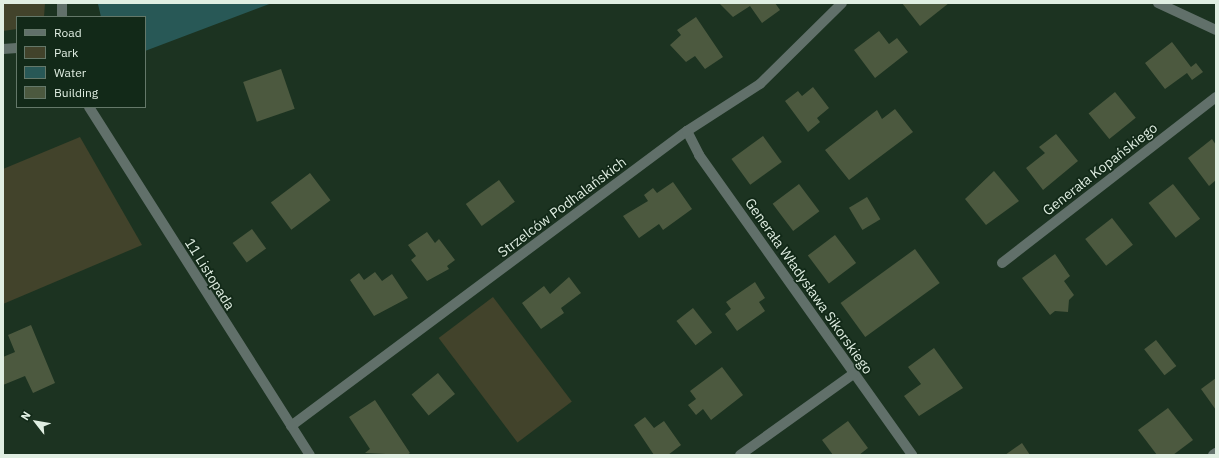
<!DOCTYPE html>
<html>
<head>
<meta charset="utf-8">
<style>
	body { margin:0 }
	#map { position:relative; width:1219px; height:458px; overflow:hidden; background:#1c3321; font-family:"IBM Plex Sans",sans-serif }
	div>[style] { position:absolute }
	.green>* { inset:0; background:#42432b; transform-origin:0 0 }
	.water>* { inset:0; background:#285856 }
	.building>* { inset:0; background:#4c593f; transform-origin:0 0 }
	.lane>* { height:10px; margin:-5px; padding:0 5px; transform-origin:5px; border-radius:5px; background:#61706a }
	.street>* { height:10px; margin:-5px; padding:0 5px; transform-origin:5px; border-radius:5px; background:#61706a }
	span { translate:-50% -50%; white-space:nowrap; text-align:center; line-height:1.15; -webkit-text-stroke:3.5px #122918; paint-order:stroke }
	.street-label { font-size:14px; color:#e0eee2 }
	.frame { position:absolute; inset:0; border:4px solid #e0eee2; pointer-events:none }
	.legend { position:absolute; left:16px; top:16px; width:130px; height:92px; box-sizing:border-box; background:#122918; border:1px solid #647869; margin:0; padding:5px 7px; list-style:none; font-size:12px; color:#e0eee2 }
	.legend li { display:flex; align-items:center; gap:8px; height:20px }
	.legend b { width:20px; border:1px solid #647869 }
	.north { position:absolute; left:16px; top:402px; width:40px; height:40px; -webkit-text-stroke:3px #122918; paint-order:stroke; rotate:301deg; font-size:11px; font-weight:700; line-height:16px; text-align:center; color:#e0eee2 }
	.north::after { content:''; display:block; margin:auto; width:14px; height:18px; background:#e0eee2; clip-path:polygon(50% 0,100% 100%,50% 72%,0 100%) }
</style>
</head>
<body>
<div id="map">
	<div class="green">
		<i style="clip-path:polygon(3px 3px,45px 3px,44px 17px,17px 17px,17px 29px,3px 31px)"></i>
		<i style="clip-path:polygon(80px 137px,142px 245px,3px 304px,3px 169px)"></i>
		<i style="left:493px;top:297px;width:131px;height:68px;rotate:53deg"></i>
	</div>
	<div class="water">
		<i style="clip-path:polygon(272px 3px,145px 51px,145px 17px,101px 17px,98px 4px)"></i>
	</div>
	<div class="building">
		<i style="clip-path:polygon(719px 3px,775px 3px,780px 10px,762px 23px,750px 6px,733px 17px)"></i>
		<i style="clip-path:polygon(902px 3px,949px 3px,920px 26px)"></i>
		<i style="clip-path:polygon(696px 17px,723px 57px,705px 69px,695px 56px,686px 62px,670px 45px,681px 35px,677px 30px)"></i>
		<i style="clip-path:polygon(879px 31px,889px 44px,897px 38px,908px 52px,875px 78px,854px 50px)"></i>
		<i style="clip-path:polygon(1172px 42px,1191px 67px,1196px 63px,1203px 72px,1192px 80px,1187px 73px,1165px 89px,1145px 63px)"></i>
		<i style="left:281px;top:69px;width:42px;height:40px;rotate:71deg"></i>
		<i style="clip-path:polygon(813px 87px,829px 108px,817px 118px,820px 122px,808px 132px,785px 101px,798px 91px,802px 96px)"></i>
		<i style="left:1115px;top:92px;width:33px;height:34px;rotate:51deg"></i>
		<i style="clip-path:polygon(895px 109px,913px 132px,849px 180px,825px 150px,877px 110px,882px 119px)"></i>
		<i style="clip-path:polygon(1056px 134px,1078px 161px,1043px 190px,1026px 168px,1045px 153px,1039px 147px)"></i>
		<i style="left:763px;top:136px;width:32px;height:39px;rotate:54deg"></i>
		<i style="clip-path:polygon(1212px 139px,1216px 145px,1216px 180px,1209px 186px,1188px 158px)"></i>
		<i style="clip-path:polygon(994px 171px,1019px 201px,986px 225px,965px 199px)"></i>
		<i style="left:310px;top:173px;width:34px;height:49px;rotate:53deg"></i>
		<i style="left:499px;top:180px;width:27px;height:41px;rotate:54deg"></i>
		<i style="clip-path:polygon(673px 182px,692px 209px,663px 230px,659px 224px,639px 238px,623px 216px,648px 201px,644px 195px,653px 188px,657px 193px)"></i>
		<i style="left:799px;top:184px;width:34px;height:33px;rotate:53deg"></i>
		<i style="left:1173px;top:184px;width:44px;height:31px;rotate:52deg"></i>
		<i style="left:867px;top:197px;width:26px;height:21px;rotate:59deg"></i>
		<i style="left:1112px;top:218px;width:34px;height:34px;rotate:52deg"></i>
		<i style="left:252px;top:229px;width:24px;height:24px;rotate:54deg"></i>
		<i style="clip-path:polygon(427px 232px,435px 243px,439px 239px,455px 260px,447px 266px,449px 269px,427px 281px,411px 260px,416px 256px,408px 245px)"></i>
		<i style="left:835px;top:235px;width:35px;height:34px;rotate:53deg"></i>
		<i style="left:915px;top:249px;width:42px;height:92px;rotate:54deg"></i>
		<i style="clip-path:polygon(1055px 254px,1070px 276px,1064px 281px,1074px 295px,1069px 300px,1068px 312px,1055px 311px,1050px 315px,1022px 278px)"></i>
		<i style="clip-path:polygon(375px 272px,382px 281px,392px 274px,408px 298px,374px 316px,350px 280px,359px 273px,364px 280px)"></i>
		<i style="clip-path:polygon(569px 277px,581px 293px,561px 308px,564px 313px,541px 329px,522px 303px,544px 286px,550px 294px)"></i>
		<i style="clip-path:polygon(755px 282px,765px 298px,759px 302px,765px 311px,737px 331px,725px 314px,731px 309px,726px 302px)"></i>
		<i style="left:693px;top:308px;width:31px;height:21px;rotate:52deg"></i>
		<i style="clip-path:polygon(31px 325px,55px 383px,33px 393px,25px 376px,3px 385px,3px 357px,15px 352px,8px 335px)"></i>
		<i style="left:1156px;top:340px;width:33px;height:15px;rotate:52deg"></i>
		<i style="clip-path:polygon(934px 348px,963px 388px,919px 416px,904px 396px,921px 384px,908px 367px)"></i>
		<i style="clip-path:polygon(722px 367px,743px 395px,711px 420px,703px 409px,696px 415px,688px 405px,696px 399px,690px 391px)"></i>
		<i style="left:438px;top:373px;width:27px;height:34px;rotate:51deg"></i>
		<i style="clip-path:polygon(1216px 378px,1216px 410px,1201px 389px)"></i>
		<i style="clip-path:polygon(375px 400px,410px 453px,407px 455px,365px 453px,370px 449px,349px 417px)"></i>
		<i style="clip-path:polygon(1168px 408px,1193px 440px,1173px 455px,1157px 455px,1138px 430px)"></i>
		<i style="clip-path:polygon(645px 417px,654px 428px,664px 421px,681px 445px,668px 455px,654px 455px,634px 425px)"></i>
		<i style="clip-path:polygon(848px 421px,868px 448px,859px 455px,833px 455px,822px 440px)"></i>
		<i style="clip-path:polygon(1022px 443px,1030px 455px,1005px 455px)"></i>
	</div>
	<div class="lane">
		<i style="left:3px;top:49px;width:14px;rotate:-4deg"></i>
	</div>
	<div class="street">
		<i style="left:1158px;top:3px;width:64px;rotate:25deg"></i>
		<i style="left:62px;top:17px;width:14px;rotate:-90deg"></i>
		<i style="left:89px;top:107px;width:412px;rotate:57.6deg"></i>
		<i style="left:687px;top:131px;width:27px;rotate:63deg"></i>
		<i style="left:699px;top:155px;width:368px;rotate:54.6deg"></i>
		<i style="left:1002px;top:263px;width:271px;rotate:-37.8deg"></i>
		<i style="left:291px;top:426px;width:494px;rotate:-36.7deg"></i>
		<i style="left:687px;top:131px;width:87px;rotate:-32.8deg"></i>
		<i style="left:760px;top:84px;width:115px;rotate:-44.6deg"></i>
		<i style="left:740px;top:455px;width:139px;rotate:-35.6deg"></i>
		<i style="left:1213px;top:455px;width:4px;rotate:-34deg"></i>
	</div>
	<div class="street-label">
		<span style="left:1100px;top:169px;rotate:-38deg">Generała Kopańskiego</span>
		<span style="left:562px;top:207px;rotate:-37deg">Strzelców Podhalańskich</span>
		<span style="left:210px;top:274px;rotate:58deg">11 Listopada</span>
		<span style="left:809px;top:286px;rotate:55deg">Generała Władysława Sikorskiego</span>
	</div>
	<div class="frame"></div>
	<ul class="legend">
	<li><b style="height:5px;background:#61706a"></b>Road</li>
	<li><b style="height:11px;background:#42432b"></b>Park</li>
	<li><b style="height:11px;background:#285856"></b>Water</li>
	<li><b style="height:11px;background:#4c593f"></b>Building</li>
	</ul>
	<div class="north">N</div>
</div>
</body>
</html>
